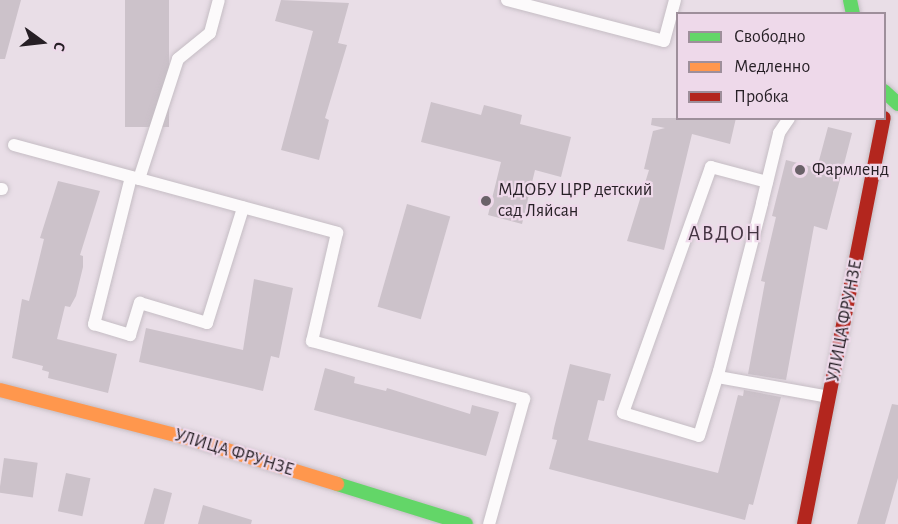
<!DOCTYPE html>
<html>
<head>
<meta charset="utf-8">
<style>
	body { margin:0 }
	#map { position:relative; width:898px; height:524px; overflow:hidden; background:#e9dee7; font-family:"Alegreya Sans",sans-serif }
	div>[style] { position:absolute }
	.building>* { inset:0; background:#ccc2ca; transform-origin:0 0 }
	.roads { filter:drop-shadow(0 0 2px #c5bdc4) drop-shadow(0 0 2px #c5bdc4) }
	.lane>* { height:12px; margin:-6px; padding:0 6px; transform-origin:6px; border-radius:6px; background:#fcfafb }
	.fast>* { height:14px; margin:-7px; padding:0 7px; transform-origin:7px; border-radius:7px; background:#63d668 }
	.slow>* { height:14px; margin:-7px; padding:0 7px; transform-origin:7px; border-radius:7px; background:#ff974d }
	.jam>* { height:14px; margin:-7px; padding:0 7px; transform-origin:7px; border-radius:7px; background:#b3261e }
	.dots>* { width:16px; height:16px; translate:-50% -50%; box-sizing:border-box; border:3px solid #eed9ea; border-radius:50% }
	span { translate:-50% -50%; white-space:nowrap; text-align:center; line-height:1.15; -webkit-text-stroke:4.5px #eed9ea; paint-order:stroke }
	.poi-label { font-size:18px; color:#261f25 }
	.left { translate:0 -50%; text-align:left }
	.street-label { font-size:18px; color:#261f25 }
	.quarter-label { font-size:21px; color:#443442; letter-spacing:1.5px }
	.legend { position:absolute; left:676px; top:12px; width:210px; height:108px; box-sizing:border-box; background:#eed9ea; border:2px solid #9e8f9b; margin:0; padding:8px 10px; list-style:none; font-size:18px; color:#261f25 }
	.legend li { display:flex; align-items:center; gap:12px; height:30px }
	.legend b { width:30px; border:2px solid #9e8f9b }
	.north { position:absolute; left:12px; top:12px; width:60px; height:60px; -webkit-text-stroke:4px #eed9ea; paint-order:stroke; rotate:105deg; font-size:16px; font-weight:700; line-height:24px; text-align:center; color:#261f25 }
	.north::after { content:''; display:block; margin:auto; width:21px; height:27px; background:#261f25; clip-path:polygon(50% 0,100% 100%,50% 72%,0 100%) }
</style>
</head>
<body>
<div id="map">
	<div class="building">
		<i style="clip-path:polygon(0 0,21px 0,5px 59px,0 59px)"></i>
		<i style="left:125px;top:0;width:44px;height:127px"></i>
		<i style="clip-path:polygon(281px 0,349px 3px,338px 43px,347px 45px,325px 118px,329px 120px,319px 160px,281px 150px,313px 31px,275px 21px)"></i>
		<i style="clip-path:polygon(431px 102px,481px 115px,484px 105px,522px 115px,520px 124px,571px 137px,561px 177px,535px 170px,522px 224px,488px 215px,501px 162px,421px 142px)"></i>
		<i style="clip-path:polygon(652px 118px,736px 118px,730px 144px,692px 134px,664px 250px,627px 241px,649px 170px,644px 169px,653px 131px,665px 128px,651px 125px)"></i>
		<i style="clip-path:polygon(828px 127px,852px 133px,827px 230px,814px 226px,786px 380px,748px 374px,765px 282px,761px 281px,776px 217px,772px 216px,786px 160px,817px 168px)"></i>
		<i style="clip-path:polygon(58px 181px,100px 191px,80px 255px,83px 256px,83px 267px,76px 296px,70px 307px,65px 306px,57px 339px,117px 354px,108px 393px,48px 378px,49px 372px,42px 370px,43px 366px,12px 358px,22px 299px,29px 301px,44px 239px,40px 238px)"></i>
		<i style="left:407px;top:204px;width:45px;height:107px;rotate:16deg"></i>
		<i style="clip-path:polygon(254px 279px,293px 288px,279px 358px,271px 356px,263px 391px,139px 362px,146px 328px,243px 350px)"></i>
		<i style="clip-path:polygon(570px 364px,611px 374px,604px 401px,598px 400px,588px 440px,718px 473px,738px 395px,743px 396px,744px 390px,781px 397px,753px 505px,749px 504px,745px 520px,549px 469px,557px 440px,552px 439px,554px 428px)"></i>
		<i style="clip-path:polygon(325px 368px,355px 377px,354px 383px,386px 391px,387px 388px,470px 414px,472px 405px,499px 412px,486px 456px,314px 410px)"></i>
		<i style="clip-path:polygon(892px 404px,898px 405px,898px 478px,885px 524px,857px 524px)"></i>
		<i style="left:4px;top:458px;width:34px;height:35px;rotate:8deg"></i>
		<i style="left:66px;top:473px;width:25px;height:39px;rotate:12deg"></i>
		<i style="clip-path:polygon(154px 488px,172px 493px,164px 524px,144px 524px)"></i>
		<i style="clip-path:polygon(203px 505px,252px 520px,251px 524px,198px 524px)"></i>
	</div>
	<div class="roads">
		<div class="lane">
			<i style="left:507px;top:0;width:162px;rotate:14.6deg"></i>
			<i style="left:664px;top:41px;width:42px;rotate:-75deg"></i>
			<i style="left:14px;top:145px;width:335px;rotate:15.2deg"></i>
			<i style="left:337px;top:233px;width:111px;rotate:103deg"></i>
			<i style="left:312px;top:341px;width:220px;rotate:15.3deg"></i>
			<i style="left:524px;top:399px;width:130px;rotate:105.6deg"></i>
			<i style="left:131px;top:177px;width:152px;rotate:104.1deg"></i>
			<i style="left:94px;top:324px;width:38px;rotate:17deg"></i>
			<i style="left:130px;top:335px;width:34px;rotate:-73deg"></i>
			<i style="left:140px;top:303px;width:70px;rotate:16.6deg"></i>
			<i style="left:207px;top:323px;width:121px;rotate:-72.6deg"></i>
			<i style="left:139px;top:179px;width:126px;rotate:-72deg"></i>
			<i style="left:178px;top:59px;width:41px;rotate:-39.1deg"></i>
			<i style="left:210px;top:33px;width:34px;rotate:-75deg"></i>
			<i style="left:767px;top:182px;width:58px;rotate:-165deg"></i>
			<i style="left:711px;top:167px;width:261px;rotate:109.7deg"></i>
			<i style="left:623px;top:413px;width:79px;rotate:16.8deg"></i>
			<i style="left:699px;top:436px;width:68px;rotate:-72.9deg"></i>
			<i style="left:719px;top:371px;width:173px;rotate:-75.6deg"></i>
			<i style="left:762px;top:203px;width:72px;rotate:-76.3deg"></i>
			<i style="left:779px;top:133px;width:18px;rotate:-56deg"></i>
			<i style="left:0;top:189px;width:2px"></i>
			<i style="left:718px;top:377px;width:113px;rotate:10.2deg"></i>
		</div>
		<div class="fast">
			<i style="left:850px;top:0;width:14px;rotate:78deg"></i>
			<i style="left:884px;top:91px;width:19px;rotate:43deg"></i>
			<i style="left:337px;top:484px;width:135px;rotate:17.2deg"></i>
		</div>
		<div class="slow">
			<i style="left:0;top:390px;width:197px;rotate:14.4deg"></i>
			<i style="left:191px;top:439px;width:153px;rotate:17.1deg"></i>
		</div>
		<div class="jam">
			<i style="left:804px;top:524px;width:414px;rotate:-78.9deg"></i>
		</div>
	</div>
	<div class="dots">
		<i style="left:800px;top:170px;background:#6a6269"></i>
		<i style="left:486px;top:201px;background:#6a6269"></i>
	</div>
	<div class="poi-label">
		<span class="left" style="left:812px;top:170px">Фармленд</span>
		<span class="left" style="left:498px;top:201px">МДОБУ ЦРР детский<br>сад Ляйсан</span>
	</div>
	<div class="street-label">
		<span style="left:845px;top:321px;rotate:-79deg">УЛИЦА ФРУНЗЕ</span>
		<span style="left:234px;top:453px;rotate:17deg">УЛИЦА ФРУНЗЕ</span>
	</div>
	<div class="quarter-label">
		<span style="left:725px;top:234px">АВДОН</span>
	</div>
	<ul class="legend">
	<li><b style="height:8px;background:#63d668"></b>Свободно</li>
	<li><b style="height:8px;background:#ff974d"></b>Медленно</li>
	<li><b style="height:8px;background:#b3261e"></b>Пробка</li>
	</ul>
	<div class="north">С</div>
</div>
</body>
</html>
